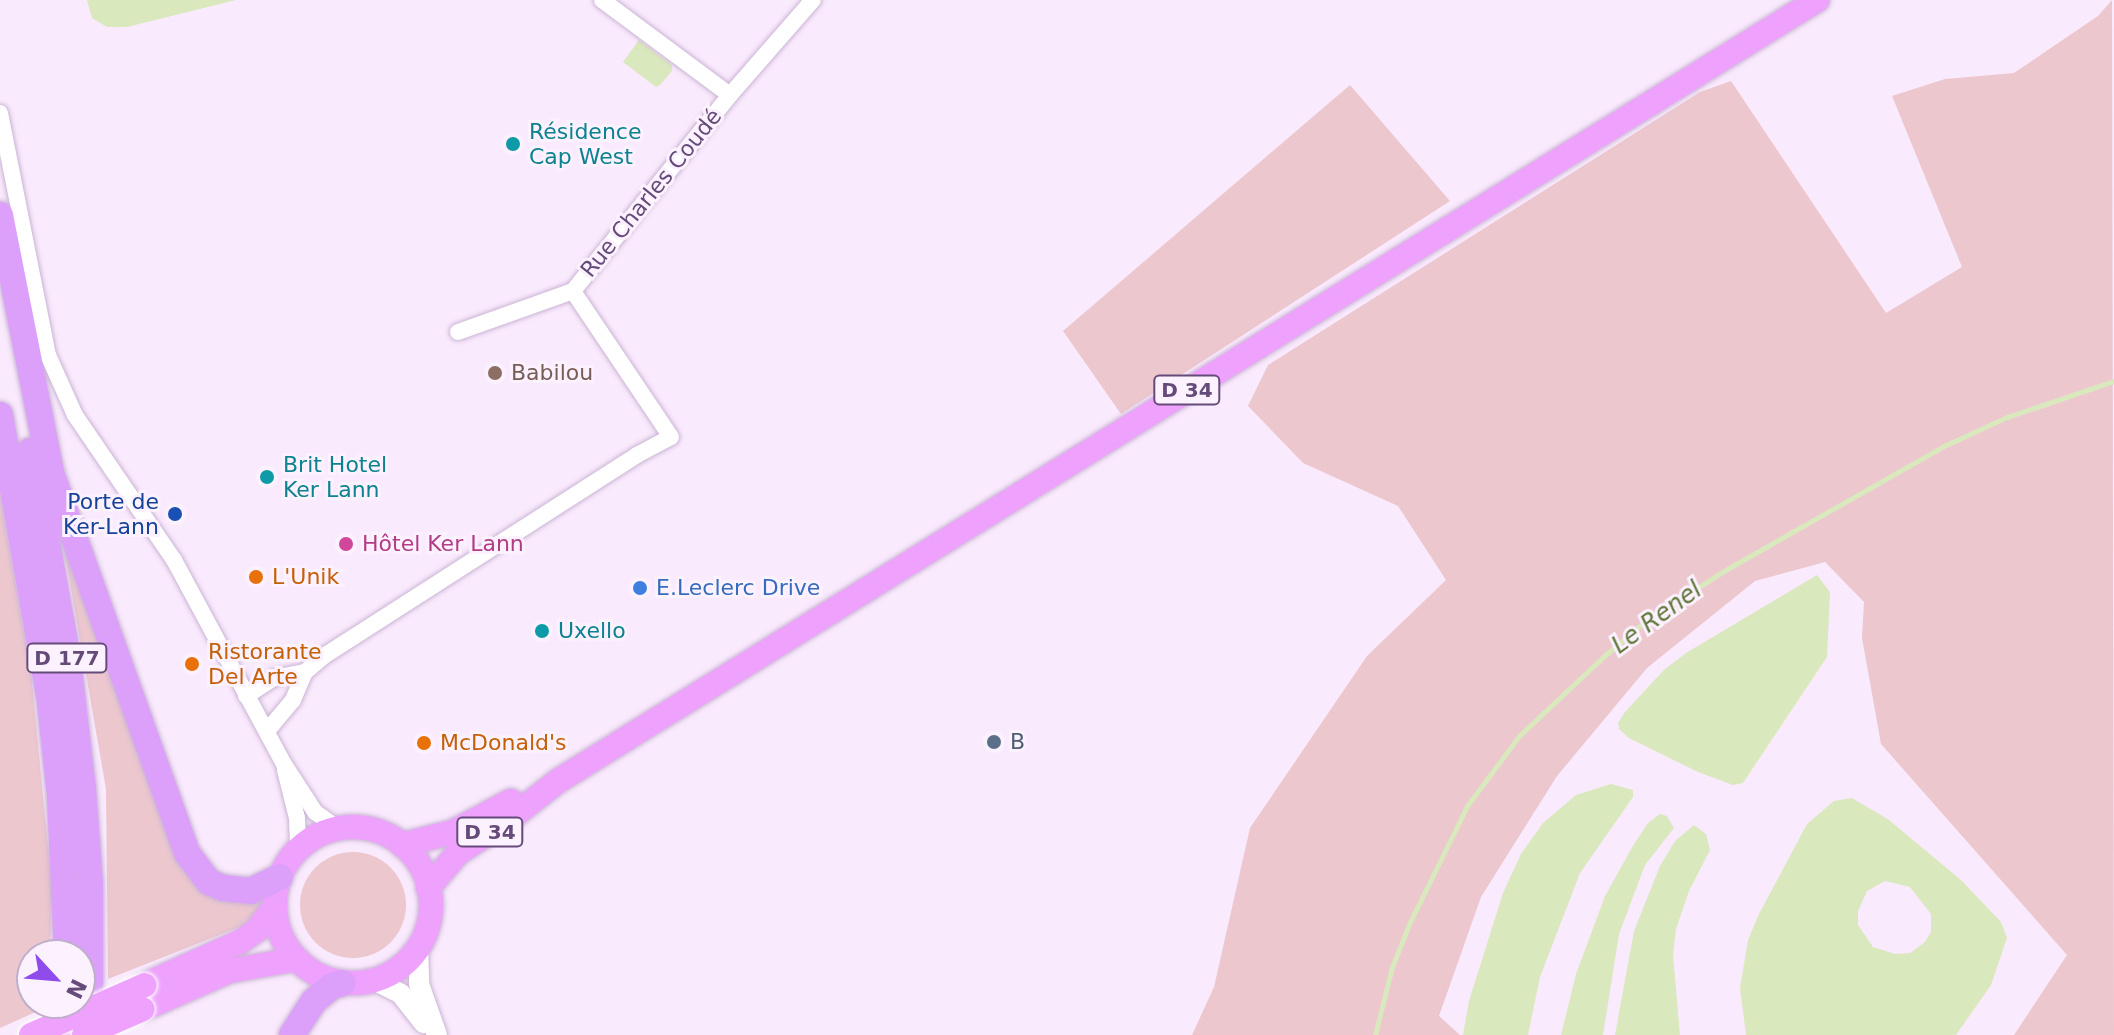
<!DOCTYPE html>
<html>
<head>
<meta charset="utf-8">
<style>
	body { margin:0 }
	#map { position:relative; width:2114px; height:1035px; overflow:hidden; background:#faeafd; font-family:"DejaVu Sans",sans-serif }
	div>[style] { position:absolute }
	.green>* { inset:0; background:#ecc7ce }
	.round { border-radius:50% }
	.water>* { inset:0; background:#d9e8bd }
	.stream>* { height:5px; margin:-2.5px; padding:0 2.5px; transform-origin:2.5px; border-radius:2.5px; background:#d9e8bd }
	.roads { filter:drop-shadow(0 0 2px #cab4d5) drop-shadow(0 0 2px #cab4d5) }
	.minor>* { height:16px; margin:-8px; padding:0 8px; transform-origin:8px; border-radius:8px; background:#fff }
	.tertiary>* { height:20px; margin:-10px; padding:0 10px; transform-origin:10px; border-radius:10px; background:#fff }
	.primary>* { height:24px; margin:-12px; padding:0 12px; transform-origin:12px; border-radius:12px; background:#eea1fd }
	.primary>.ring { margin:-12px; padding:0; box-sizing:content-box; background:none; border:24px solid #eea1fd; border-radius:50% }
	.trunk>* { height:26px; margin:-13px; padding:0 13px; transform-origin:13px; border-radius:13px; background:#dca0fb }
	.bridges { filter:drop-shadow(0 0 2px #fff) drop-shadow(0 0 2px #fff) }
	.primary-bridge>* { height:24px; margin:-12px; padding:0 12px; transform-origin:12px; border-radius:12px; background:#eea1fd }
	.dots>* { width:22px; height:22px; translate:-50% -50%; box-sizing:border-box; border:4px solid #fcf1ff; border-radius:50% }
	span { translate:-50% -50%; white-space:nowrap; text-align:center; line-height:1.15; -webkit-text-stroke:6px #fcf1ff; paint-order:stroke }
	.shield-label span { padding:2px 6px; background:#fcf1ff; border:2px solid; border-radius:6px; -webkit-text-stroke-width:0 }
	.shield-label { font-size:20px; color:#654b7a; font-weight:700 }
	.culture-label { font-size:22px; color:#0d838f }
	.left { translate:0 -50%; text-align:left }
	.street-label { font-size:22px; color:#654b7a }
	.education-label { font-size:22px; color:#785e54 }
	.transit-label { font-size:22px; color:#164399 }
	.right { translate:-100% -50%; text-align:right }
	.hotel-label { font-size:22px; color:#b23c85 }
	.food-label { font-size:22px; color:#c56008 }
	.shop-label { font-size:22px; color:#366cbe }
	.service-label { font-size:22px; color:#4e5e75 }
	.water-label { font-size:24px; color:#61783a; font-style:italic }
	.north { position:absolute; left:16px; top:939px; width:80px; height:80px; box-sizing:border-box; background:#fcf1ff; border:2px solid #c0afca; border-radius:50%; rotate:116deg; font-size:22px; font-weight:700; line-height:32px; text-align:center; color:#654b7a }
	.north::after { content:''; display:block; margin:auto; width:28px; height:36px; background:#904cea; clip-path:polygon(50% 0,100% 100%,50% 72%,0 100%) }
</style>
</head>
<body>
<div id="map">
	<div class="green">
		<i style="clip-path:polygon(2112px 0,2114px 1035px,2014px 1035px,2067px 955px,1881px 744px,1862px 638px,1864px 602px,1825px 562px,1755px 581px,1647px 668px,1557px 776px,1481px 897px,1439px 1016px,1460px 1035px,1192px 1035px,1214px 987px,1250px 828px,1367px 656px,1446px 580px,1398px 506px,1303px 463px,1248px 406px,1268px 365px,1700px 92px,1731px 81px,1886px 313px,1962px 267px,1892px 96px,1945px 79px,2014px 73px,2098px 16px)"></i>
		<i style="clip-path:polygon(1350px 85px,1450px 201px,1121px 414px,1063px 331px)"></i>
		<i style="clip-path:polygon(0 495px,31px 671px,52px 888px,50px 955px,32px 955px,32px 1003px,49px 1006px,0 1028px)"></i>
		<i style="clip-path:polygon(57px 508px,187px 871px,271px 893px,269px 901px,245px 925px,108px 979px,106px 789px)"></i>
		<i class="round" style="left:300px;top:852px;width:106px;height:106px"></i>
	</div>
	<div class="water">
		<i style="clip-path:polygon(87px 0,236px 0,127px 27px,107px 27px,92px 18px)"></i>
		<i style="clip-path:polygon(639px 40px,672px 65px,672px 71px,660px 85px,656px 87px,623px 62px)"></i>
		<i style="clip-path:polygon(1817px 575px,1830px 592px,1827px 657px,1743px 783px,1733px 785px,1698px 772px,1629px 738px,1619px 729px,1618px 723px,1625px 712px,1664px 670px,1686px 653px)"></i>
		<i style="clip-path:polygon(1611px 784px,1633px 790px,1633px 797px,1580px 873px,1540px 977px,1528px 1035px,1463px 1035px,1469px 1001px,1503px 893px,1521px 854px,1543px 823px,1576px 795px)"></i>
		<i style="clip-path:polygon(evenodd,1852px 798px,1889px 820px,1961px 880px,2001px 922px,2007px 938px,1991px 985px,1956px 1035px,1746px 1035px,1740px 988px,1748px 940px,1759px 914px,1807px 824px,1834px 801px,1852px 798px,1885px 881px,1910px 887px,1931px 914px,1931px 932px,1925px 942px,1910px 953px,1895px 954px,1873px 947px,1858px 925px,1858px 911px,1867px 891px,1885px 881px)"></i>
		<i style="clip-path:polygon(1660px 814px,1667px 816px,1674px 828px,1645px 865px,1619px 934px,1603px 1035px,1561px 1035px,1576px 974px,1605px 896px,1634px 844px,1648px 823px)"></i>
		<i style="clip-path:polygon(1694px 825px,1706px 834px,1710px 850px,1689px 891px,1676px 929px,1673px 955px,1680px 1035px,1615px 1035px,1634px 931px,1660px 866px,1675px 841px)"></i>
	</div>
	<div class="stream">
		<i style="left:1375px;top:1035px;width:70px;rotate:-76deg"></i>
		<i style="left:1392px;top:967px;width:48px;rotate:-68.2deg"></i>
		<i style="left:1410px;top:922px;width:129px;rotate:-63.8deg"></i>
		<i style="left:1467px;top:806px;width:87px;rotate:-53.4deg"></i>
		<i style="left:1519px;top:736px;width:115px;rotate:-43.2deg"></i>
		<i style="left:1603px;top:657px;width:52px;rotate:-40.4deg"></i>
		<i style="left:1643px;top:623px;width:94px;rotate:-32.8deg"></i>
		<i style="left:1722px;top:572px;width:257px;rotate:-29.6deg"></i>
		<i style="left:1946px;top:445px;width:67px;rotate:-24.7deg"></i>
		<i style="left:2007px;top:417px;width:113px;rotate:-18.6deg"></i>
	</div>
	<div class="roads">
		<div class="minor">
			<i style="left:602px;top:0;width:159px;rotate:36.6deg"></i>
			<i style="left:0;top:113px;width:247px;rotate:78.8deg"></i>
			<i style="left:48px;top:355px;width:66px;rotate:65.8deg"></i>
			<i style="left:75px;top:415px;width:176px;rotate:55.7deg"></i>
			<i style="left:174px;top:560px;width:232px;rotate:61.7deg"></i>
			<i style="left:284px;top:764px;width:57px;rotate:57.1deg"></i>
			<i style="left:315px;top:812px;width:29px;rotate:36deg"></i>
			<i style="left:458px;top:332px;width:122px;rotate:-19.6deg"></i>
			<i style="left:573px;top:291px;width:251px;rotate:-51.3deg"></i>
			<i style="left:730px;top:95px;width:126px;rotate:-48.9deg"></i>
			<i style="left:246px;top:696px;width:33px;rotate:-33deg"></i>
			<i style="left:274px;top:678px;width:32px;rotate:-11deg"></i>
			<i style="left:267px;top:731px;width:40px;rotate:-50deg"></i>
			<i style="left:293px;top:700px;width:30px;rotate:-67deg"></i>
			<i style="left:305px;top:672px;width:25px;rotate:-40deg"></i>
			<i style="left:324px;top:656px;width:372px;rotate:-32.7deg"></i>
			<i style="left:637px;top:455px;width:38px;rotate:-28deg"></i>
			<i style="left:671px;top:437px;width:176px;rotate:-123.9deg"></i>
			<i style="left:285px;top:770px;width:49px;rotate:76deg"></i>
			<i style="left:297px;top:818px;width:31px;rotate:88deg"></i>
		</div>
		<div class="tertiary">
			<i style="left:418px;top:947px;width:37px;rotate:88deg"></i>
			<i style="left:419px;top:984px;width:54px;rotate:70.6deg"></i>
			<i style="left:374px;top:980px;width:30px;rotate:27deg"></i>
			<i style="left:401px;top:994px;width:37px;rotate:52deg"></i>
		</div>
		<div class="primary">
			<i class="ring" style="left:275px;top:827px;width:132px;height:132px"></i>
			<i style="left:402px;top:845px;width:53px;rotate:-14.3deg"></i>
			<i style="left:453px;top:832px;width:66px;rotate:-28.1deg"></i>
			<i style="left:428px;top:888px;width:46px;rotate:-49.4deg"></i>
			<i style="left:458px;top:853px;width:59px;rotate:-33.1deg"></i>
			<i style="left:507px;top:821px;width:65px;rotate:-38.1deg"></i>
			<i style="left:558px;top:781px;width:1482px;rotate:-31.81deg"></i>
			<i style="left:145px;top:985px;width:104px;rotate:-24.4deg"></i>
			<i style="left:240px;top:942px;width:21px;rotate:-35deg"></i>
			<i style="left:257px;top:930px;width:30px;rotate:-53deg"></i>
			<i style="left:143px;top:1009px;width:94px;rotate:-23.8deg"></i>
			<i style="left:229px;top:971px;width:69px;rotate:-10deg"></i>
		</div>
		<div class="trunk">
			<i style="left:0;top:215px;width:263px;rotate:78.8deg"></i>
			<i style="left:51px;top:473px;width:404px;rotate:70.3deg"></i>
			<i style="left:187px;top:853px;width:36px;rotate:53deg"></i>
			<i style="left:209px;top:882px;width:15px;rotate:23deg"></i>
			<i style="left:223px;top:888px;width:28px;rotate:6deg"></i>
			<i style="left:251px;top:891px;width:32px;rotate:-26deg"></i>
			<i style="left:0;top:415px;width:291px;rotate:80.1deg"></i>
			<i style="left:50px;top:702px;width:94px;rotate:83.9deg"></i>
			<i style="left:60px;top:795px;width:160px;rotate:87.5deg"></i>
			<i style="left:30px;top:451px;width:205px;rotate:79.6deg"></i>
			<i style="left:67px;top:653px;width:138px;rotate:83.3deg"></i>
			<i style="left:83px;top:790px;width:94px;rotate:85.7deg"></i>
			<i style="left:90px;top:884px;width:95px;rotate:90deg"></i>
			<i style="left:90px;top:979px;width:52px;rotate:94.4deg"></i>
			<i style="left:63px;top:1035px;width:32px;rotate:-86deg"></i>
			<i style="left:292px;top:1035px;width:40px;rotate:-57.1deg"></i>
			<i style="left:314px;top:1001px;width:23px;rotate:-40deg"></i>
			<i style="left:332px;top:986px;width:11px;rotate:-15deg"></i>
		</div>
	</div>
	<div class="bridges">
		<div class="primary-bridge">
			<i style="left:31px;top:1035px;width:124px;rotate:-23.7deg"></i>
			<i style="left:84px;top:1035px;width:64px;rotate:-23.8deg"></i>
		</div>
	</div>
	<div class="dots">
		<i style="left:513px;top:144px;background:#0f9aa8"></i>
		<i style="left:495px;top:373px;background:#8d6e63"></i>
		<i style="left:267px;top:477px;background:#0f9aa8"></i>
		<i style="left:175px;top:514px;background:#1a4fb4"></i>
		<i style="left:346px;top:544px;background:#d1479c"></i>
		<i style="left:256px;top:577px;background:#e8710a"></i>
		<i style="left:640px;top:588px;background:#3f7fe0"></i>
		<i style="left:542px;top:631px;background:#0f9aa8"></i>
		<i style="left:192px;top:664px;background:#e8710a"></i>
		<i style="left:994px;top:742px;background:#5c6f8a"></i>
		<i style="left:424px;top:743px;background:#e8710a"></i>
	</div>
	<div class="shield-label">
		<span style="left:1187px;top:390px">D 34</span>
		<span style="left:67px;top:658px">D 177</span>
		<span style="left:490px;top:832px">D 34</span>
	</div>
	<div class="culture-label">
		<span class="left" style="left:529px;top:144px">Résidence<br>Cap West</span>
		<span class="left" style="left:283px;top:477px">Brit Hotel<br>Ker Lann</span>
		<span class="left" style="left:558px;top:631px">Uxello</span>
	</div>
	<div class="street-label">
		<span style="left:651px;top:193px;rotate:-51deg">Rue Charles Coudé</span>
	</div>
	<div class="education-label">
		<span class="left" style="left:511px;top:373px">Babilou</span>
	</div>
	<div class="transit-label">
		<span class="right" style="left:159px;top:514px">Porte de<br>Ker-Lann</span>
	</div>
	<div class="hotel-label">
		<span class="left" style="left:362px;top:544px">Hôtel Ker Lann</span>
	</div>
	<div class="food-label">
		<span class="left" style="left:272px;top:577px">L'Unik</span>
		<span class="left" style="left:208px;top:664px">Ristorante<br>Del Arte</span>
		<span class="left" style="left:440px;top:743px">McDonald's</span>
	</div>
	<div class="shop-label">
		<span class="left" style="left:656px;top:588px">E.Leclerc Drive</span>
	</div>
	<div class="service-label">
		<span class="left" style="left:1010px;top:742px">B</span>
	</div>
	<div class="water-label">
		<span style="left:1657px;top:618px;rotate:-36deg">Le Renel</span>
	</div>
	<div class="north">N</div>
</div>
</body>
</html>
